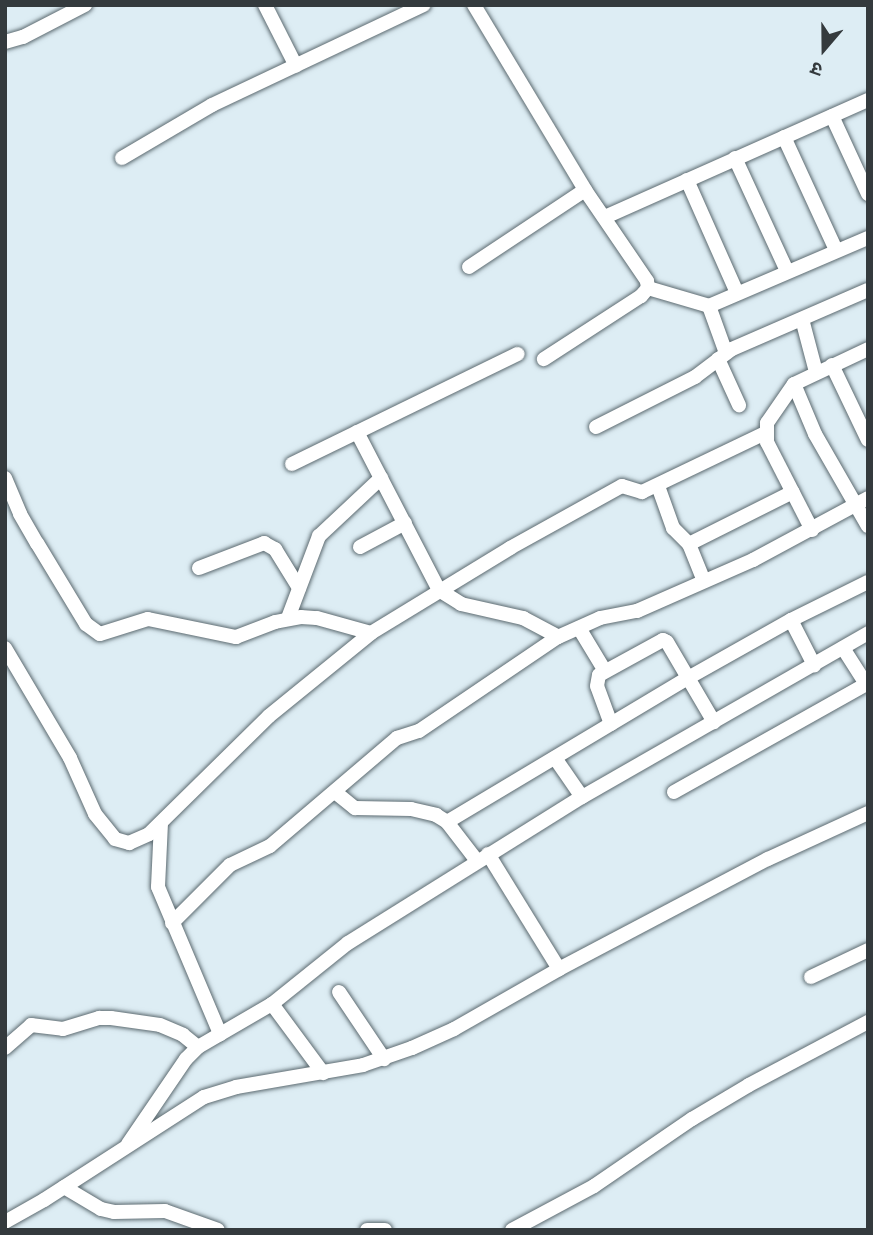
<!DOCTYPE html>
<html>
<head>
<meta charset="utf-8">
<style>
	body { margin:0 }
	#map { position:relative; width:873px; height:1235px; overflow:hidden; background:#ddedf4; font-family:Bitter,"Noto Sans Devanagari",serif }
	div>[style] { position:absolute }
	.roads { filter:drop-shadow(0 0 2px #5c6a70) drop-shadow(0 0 2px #5c6a70) }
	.minor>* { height:14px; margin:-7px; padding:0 7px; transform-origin:7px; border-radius:7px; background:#fff }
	span { translate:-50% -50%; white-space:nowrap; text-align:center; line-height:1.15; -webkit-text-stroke:5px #ddedf4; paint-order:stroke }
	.frame { position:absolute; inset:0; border:7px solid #343a3d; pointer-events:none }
	.north { position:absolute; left:789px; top:14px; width:70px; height:70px; -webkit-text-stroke:5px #ddedf4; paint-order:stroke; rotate:200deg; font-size:19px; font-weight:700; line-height:28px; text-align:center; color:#343a3d }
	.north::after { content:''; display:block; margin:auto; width:24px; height:32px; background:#343a3d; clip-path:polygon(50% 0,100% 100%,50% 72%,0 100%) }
</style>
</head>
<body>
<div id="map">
	<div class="roads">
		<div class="minor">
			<i style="left:265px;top:5px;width:68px;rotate:63.1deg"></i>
			<i style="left:474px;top:5px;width:216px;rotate:59deg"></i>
			<i style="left:585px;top:190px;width:110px;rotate:55.7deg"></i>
			<i style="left:647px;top:281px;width:7px;rotate:82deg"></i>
			<i style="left:648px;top:288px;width:11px;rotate:131deg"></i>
			<i style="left:641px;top:296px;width:116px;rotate:147deg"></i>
			<i style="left:5px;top:42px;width:19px;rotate:-16deg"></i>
			<i style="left:23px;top:37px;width:70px;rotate:-27.3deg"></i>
			<i style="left:832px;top:116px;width:86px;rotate:65.2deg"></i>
			<i style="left:784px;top:137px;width:124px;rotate:65.3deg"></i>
			<i style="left:122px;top:158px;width:104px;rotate:-30.5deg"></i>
			<i style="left:212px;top:105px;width:234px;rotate:-25.3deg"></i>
			<i style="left:735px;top:158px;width:124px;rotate:65.3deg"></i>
			<i style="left:687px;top:180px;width:124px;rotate:66.1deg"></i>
			<i style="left:605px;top:217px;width:288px;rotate:-24deg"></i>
			<i style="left:469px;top:267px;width:139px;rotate:-33.6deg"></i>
			<i style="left:648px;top:288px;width:64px;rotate:16.4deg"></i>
			<i style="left:709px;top:306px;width:50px;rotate:70.1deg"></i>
			<i style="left:709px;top:306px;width:173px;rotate:-23.2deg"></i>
			<i style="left:802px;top:319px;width:55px;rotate:75.2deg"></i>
			<i style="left:718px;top:359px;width:51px;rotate:65.5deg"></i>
			<i style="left:832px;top:365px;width:83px;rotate:64.4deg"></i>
			<i style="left:794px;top:384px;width:54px;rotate:67.2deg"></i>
			<i style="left:815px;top:434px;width:106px;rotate:60.1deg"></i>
			<i style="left:596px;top:427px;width:111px;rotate:-26.8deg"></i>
			<i style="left:695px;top:377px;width:46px;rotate:-37.1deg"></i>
			<i style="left:732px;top:349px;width:148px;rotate:-23.5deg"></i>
			<i style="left:357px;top:432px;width:178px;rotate:62.6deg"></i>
			<i style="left:439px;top:590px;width:26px;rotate:32deg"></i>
			<i style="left:461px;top:604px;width:64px;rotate:12.7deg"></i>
			<i style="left:523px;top:618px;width:40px;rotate:28deg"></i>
			<i style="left:292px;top:464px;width:251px;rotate:-26deg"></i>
			<i style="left:5px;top:478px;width:39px;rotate:67deg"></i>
			<i style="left:20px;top:514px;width:34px;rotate:60deg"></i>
			<i style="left:37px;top:543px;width:95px;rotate:58.8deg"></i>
			<i style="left:86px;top:624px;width:17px;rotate:36deg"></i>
			<i style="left:100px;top:634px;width:50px;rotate:-17.4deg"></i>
			<i style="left:148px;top:619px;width:90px;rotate:11.6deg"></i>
			<i style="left:236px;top:637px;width:42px;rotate:-21deg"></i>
			<i style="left:275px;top:622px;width:26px;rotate:-11deg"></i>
			<i style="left:301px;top:617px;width:16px;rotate:4deg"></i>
			<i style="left:317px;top:618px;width:56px;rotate:15.5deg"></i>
			<i style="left:658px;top:486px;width:45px;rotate:70.3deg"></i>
			<i style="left:673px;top:528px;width:23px;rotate:45deg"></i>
			<i style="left:689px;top:544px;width:40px;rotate:68deg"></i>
			<i style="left:812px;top:530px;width:99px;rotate:-117.1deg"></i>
			<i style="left:767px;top:442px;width:19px;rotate:-90deg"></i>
			<i style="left:767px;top:423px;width:47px;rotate:-55.3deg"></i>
			<i style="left:794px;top:384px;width:82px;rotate:-25.3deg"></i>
			<i style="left:689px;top:544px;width:116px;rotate:-26.6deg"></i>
			<i style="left:360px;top:547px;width:51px;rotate:-28.1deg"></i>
			<i style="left:199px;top:568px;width:70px;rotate:-21deg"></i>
			<i style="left:264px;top:543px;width:13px;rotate:29deg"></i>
			<i style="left:275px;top:549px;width:46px;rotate:58.4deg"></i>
			<i style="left:288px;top:618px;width:88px;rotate:-69.3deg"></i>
			<i style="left:319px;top:536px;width:85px;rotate:-43.1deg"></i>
			<i style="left:791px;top:620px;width:51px;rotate:62.9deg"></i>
			<i style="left:579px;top:628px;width:50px;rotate:58.8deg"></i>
			<i style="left:5px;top:648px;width:128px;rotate:59.4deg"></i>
			<i style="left:70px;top:758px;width:61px;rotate:65.9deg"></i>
			<i style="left:95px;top:814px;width:32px;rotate:51deg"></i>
			<i style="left:115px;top:839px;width:15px;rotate:16deg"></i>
			<i style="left:129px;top:843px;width:22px;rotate:-24deg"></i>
			<i style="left:149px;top:834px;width:168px;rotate:-44.5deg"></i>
			<i style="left:269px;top:716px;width:132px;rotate:-39.1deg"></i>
			<i style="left:371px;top:633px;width:163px;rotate:-31.4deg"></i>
			<i style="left:510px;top:548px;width:128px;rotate:-29deg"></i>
			<i style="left:622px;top:486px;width:21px;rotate:17deg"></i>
			<i style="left:642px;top:492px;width:136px;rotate:-25.6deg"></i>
			<i style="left:843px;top:648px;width:43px;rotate:57.4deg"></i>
			<i style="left:611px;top:724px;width:40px;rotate:-110.2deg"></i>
			<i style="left:597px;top:686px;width:11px;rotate:-80deg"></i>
			<i style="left:599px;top:675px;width:73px;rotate:-28.7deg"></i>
			<i style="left:663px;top:640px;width:4px;rotate:27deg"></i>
			<i style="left:667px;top:642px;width:93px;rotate:59.6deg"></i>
			<i style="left:555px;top:758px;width:47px;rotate:55.3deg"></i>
			<i style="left:335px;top:792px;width:26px;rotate:39deg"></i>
			<i style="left:355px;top:808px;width:56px;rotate:1deg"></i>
			<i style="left:411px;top:809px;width:26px;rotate:13deg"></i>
			<i style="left:436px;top:815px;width:13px;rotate:32deg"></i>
			<i style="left:447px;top:822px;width:49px;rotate:52.4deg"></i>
			<i style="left:674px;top:792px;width:223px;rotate:-29.3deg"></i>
			<i style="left:447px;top:822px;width:281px;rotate:-30.9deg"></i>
			<i style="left:688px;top:678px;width:118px;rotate:-29.4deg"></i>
			<i style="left:791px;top:620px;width:86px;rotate:-26.3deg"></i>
			<i style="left:161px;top:823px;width:64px;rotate:92.7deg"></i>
			<i style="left:158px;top:887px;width:160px;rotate:67.1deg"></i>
			<i style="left:488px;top:854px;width:135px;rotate:58.3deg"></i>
			<i style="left:172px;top:923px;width:82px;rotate:-45deg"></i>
			<i style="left:230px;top:865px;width:44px;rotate:-25.4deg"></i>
			<i style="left:270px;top:846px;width:167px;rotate:-40.4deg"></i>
			<i style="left:397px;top:738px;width:23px;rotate:-18deg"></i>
			<i style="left:419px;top:731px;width:168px;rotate:-34.1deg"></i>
			<i style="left:558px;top:637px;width:46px;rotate:-24.3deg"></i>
			<i style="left:600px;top:618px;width:38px;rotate:-11deg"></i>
			<i style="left:637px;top:611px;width:127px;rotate:-23.7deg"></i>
			<i style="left:753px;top:560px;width:131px;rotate:-28.3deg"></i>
			<i style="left:811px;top:977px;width:63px;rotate:-25.3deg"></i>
			<i style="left:339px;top:992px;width:81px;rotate:56.1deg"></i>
			<i style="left:272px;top:1004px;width:86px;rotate:53.5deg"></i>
			<i style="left:5px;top:1048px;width:35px;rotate:-41deg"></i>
			<i style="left:31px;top:1025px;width:32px;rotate:7deg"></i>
			<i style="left:63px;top:1029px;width:38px;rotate:-17deg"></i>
			<i style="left:99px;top:1018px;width:12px"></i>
			<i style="left:111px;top:1018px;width:49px;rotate:8.1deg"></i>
			<i style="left:160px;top:1025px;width:25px;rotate:23deg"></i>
			<i style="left:183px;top:1035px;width:19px;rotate:39deg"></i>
			<i style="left:128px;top:1144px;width:103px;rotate:-55.7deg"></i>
			<i style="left:186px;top:1059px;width:17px;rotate:-45deg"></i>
			<i style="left:198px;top:1047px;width:86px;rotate:-30.2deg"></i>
			<i style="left:272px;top:1004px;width:97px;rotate:-38.8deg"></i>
			<i style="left:348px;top:943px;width:276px;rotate:-32deg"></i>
			<i style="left:582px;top:797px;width:330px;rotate:-29.8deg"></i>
			<i style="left:64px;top:1187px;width:43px;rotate:30.7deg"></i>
			<i style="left:101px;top:1209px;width:13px;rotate:13deg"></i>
			<i style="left:114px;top:1212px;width:51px;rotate:-1.1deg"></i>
			<i style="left:165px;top:1211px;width:56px;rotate:19.7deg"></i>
			<i style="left:5px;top:1222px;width:45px;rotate:-29.4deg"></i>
			<i style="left:44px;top:1200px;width:190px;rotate:-32.8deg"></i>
			<i style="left:204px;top:1097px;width:34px;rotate:-17deg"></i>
			<i style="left:236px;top:1087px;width:129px;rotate:-9.8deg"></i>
			<i style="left:363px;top:1065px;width:52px;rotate:-19.1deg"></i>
			<i style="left:412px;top:1048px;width:46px;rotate:-24.3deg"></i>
			<i style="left:454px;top:1029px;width:121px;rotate:-29.7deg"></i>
			<i style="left:559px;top:969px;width:236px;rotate:-27.8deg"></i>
			<i style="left:768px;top:859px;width:110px;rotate:-24.7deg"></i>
			<i style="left:367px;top:1230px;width:18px"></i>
			<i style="left:512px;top:1230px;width:93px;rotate:-28.2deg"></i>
			<i style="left:594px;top:1186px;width:119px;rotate:-34.4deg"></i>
			<i style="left:692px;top:1119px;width:66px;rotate:-30.8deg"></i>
			<i style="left:749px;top:1085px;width:135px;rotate:-27.9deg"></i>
		</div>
	</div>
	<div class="frame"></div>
	<div class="north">उ</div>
</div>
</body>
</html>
